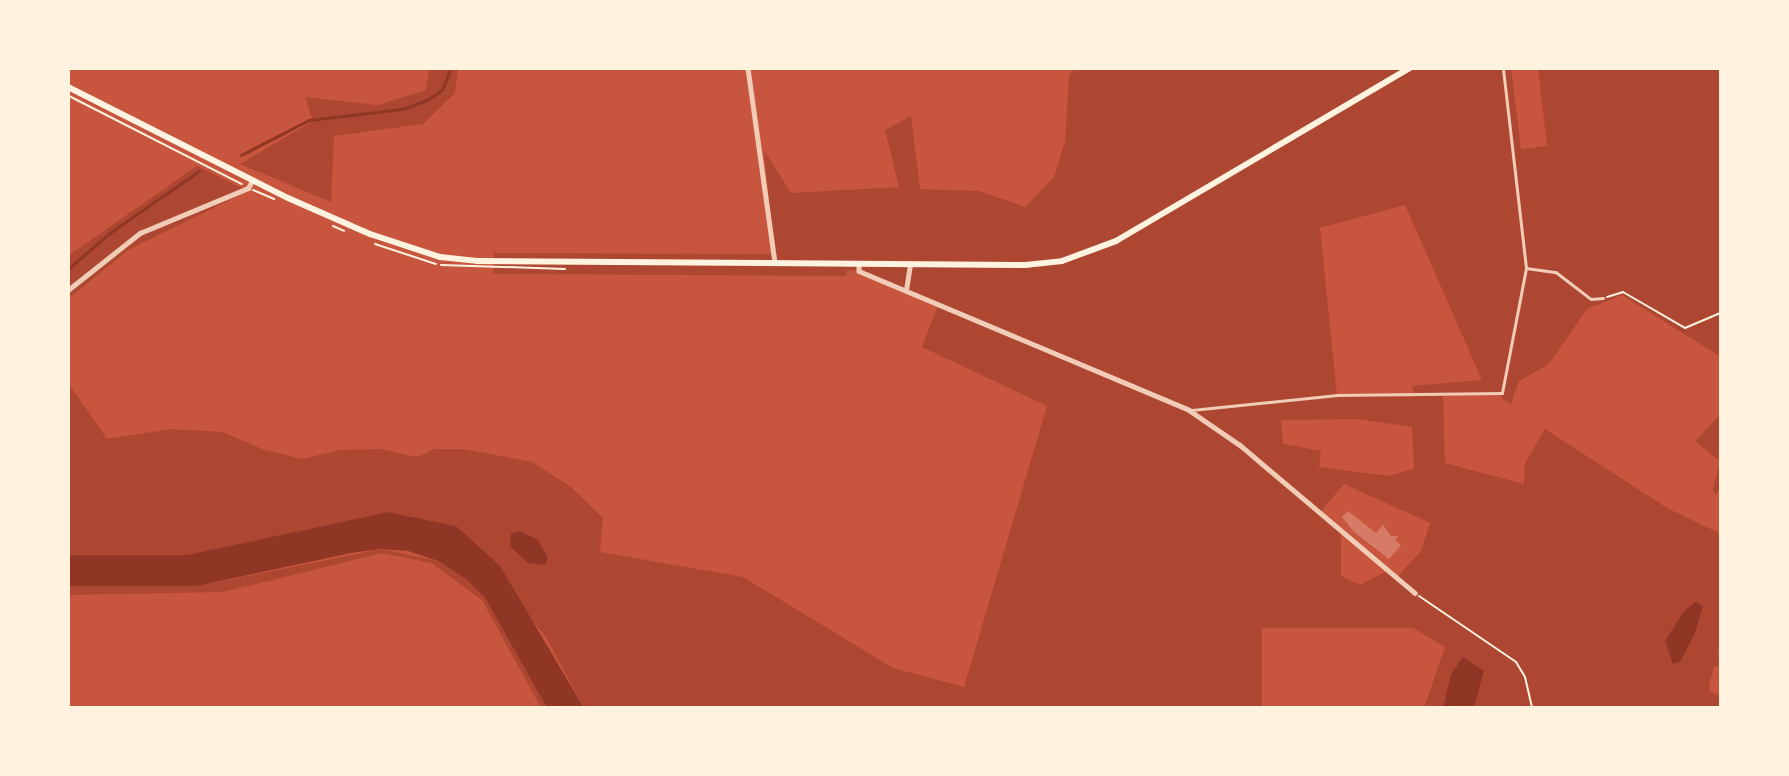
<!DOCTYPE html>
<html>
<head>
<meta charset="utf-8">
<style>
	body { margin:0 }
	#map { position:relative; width:1789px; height:776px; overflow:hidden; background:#c8553d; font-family:Overpass,sans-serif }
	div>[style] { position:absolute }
	.green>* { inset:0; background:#ae4732 }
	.water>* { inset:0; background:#8f3625 }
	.stream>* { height:2.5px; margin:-1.25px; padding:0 1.25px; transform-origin:1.25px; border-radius:1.25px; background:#8f3625 }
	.building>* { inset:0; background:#d67c66 }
	.path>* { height:2px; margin:-1px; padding:0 1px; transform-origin:1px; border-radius:1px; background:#fff3e0 }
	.service>* { height:2.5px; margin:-1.25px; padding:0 1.25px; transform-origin:1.25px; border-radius:1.25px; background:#f1ccb7 }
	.minor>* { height:4.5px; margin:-2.25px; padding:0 2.25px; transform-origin:2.25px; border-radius:2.25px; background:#f1ccb7 }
	.secondary>* { height:6px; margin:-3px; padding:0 3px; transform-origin:3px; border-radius:3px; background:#fff3e0 }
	span { translate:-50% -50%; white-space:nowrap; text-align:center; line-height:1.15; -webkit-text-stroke:6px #fff3e0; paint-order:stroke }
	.frame { position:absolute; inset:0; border:70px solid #fff3e0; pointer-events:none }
</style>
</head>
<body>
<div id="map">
	<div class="green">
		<i style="clip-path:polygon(429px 68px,458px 68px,455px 93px,423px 124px,334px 136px,331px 202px,240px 164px,313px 121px,305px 97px,377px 105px,426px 90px)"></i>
		<i style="clip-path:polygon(evenodd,1076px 68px,1511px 68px,1521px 149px,1547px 146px,1538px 68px,1721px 68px,1721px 357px,1622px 295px,1587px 309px,1549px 364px,1519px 381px,1511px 404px,1502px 399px,1502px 393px,1443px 396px,1445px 463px,1524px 484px,1525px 463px,1545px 429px,1667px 508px,1721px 534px,1721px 644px,1717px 652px,1721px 665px,1714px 667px,1709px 685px,1710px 692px,1721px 695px,1721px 708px,1474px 708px,1484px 671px,1446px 700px,1443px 708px,1424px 708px,1445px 647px,1413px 628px,1262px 628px,1262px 708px,584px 708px,546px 637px,456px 526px,388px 512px,187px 555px,68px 555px,68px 383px,107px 439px,171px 429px,223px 432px,262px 449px,302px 459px,340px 450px,379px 449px,417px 457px,434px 449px,463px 449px,532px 462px,571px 487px,603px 518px,600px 552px,743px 577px,893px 668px,964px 687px,1047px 406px,922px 347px,939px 303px,859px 271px,847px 270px,846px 276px,493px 274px,494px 253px,774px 254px,764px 150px,791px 193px,899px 187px,885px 130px,911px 116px,920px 189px,979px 191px,1025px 207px,1054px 177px,1065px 142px,1069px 75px,1076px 68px,1405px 205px,1482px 380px,1412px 386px,1415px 397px,1337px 395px,1320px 228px,1405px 205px,1076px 68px,1357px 419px,1412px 427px,1414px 469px,1388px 476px,1319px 467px,1321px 451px,1283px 444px,1281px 420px,1357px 419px,1076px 68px,1344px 484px,1430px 523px,1421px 551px,1398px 576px,1391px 569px,1360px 585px,1341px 576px,1341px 527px,1321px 511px,1344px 484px)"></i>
		<i style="clip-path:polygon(197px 166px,248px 191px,128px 250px,68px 299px,68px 256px)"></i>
		<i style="clip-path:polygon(1721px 414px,1721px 486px,1716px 495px,1713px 490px,1720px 461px,1695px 441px)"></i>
		<i style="clip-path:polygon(382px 549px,438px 561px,466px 579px,485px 598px,547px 708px,541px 708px,482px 600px,431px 563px,382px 553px,223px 592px,68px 595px,68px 586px,197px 586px)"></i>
	</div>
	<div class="water">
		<i style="clip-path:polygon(388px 512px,456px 526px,500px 566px,584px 708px,547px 708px,485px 598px,466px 579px,438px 561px,408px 551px,381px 549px,351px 553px,197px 586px,68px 586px,68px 555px,187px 555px)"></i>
		<i style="clip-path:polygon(519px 531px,538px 540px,548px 558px,545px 565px,528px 563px,510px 546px,511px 534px)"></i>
		<i style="clip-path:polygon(1696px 602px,1703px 606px,1695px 633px,1680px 662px,1673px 664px,1665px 641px,1685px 610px)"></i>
		<i style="clip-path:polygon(1463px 657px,1484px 671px,1474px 708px,1443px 708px,1451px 674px)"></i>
	</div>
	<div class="stream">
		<i style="left:241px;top:155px;width:76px;rotate:-27.2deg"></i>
		<i style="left:309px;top:120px;width:95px;rotate:-6.7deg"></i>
		<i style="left:403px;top:109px;width:26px;rotate:-21deg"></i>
		<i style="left:427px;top:100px;width:18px;rotate:-34deg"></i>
		<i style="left:442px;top:90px;width:24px;rotate:-68deg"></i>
		<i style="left:68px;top:269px;width:57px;rotate:-40.7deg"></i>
		<i style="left:111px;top:232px;width:107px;rotate:-34.7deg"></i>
	</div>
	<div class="building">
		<i style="clip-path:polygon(1348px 511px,1376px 533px,1383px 525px,1391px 536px,1398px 536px,1395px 540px,1401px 545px,1389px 559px,1354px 532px,1342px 517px)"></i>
	</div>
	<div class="path">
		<i style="left:69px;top:96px;width:194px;rotate:27deg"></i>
		<i style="left:253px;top:190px;width:23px;rotate:23deg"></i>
		<i style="left:333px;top:226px;width:12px;rotate:24deg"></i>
		<i style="left:375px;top:244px;width:64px;rotate:18.2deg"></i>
		<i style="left:441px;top:265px;width:124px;rotate:1.8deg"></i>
		<i style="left:1607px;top:297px;width:17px;rotate:-17deg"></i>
		<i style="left:1623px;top:292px;width:72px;rotate:30.1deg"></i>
		<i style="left:1685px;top:328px;width:39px;rotate:-23deg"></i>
		<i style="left:1419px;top:596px;width:117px;rotate:34.2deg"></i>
		<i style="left:1516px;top:662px;width:17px;rotate:59deg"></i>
		<i style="left:1525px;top:677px;width:32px;rotate:77deg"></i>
	</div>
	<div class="service">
		<i style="left:1526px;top:268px;width:30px;rotate:8deg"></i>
		<i style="left:1556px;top:272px;width:44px;rotate:37.6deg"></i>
		<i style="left:1591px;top:299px;width:12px;rotate:-5deg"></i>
		<i style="left:1192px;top:410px;width:146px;rotate:-5.9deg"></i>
		<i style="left:1337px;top:395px;width:165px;rotate:-0.7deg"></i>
		<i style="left:1502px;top:393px;width:127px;rotate:-79.1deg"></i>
		<i style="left:1526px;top:268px;width:201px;rotate:-96.6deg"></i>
	</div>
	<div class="minor">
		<i style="left:748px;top:68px;width:196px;rotate:82.1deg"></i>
		<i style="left:859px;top:263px;width:8px;rotate:90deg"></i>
		<i style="left:859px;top:271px;width:358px;rotate:22.8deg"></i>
		<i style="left:1189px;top:410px;width:62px;rotate:34.5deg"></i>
		<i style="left:1240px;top:445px;width:229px;rotate:40.2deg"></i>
		<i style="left:68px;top:290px;width:92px;rotate:-38.4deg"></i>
		<i style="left:140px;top:233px;width:117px;rotate:-22.6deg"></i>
		<i style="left:248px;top:188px;width:8px;rotate:-60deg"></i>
		<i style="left:906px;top:290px;width:26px;rotate:-81deg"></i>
	</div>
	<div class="secondary">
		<i style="left:68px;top:87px;width:246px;rotate:26.8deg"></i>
		<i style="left:288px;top:198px;width:90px;rotate:23.7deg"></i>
		<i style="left:370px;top:234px;width:74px;rotate:18.2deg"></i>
		<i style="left:440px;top:257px;width:37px;rotate:6deg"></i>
		<i style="left:477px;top:261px;width:548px;rotate:0.42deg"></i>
		<i style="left:1025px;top:265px;width:37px;rotate:-6deg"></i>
		<i style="left:1062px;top:261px;width:58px;rotate:-20.3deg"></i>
		<i style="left:1116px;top:241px;width:341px;rotate:-30.5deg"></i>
	</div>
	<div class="frame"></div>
</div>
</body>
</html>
